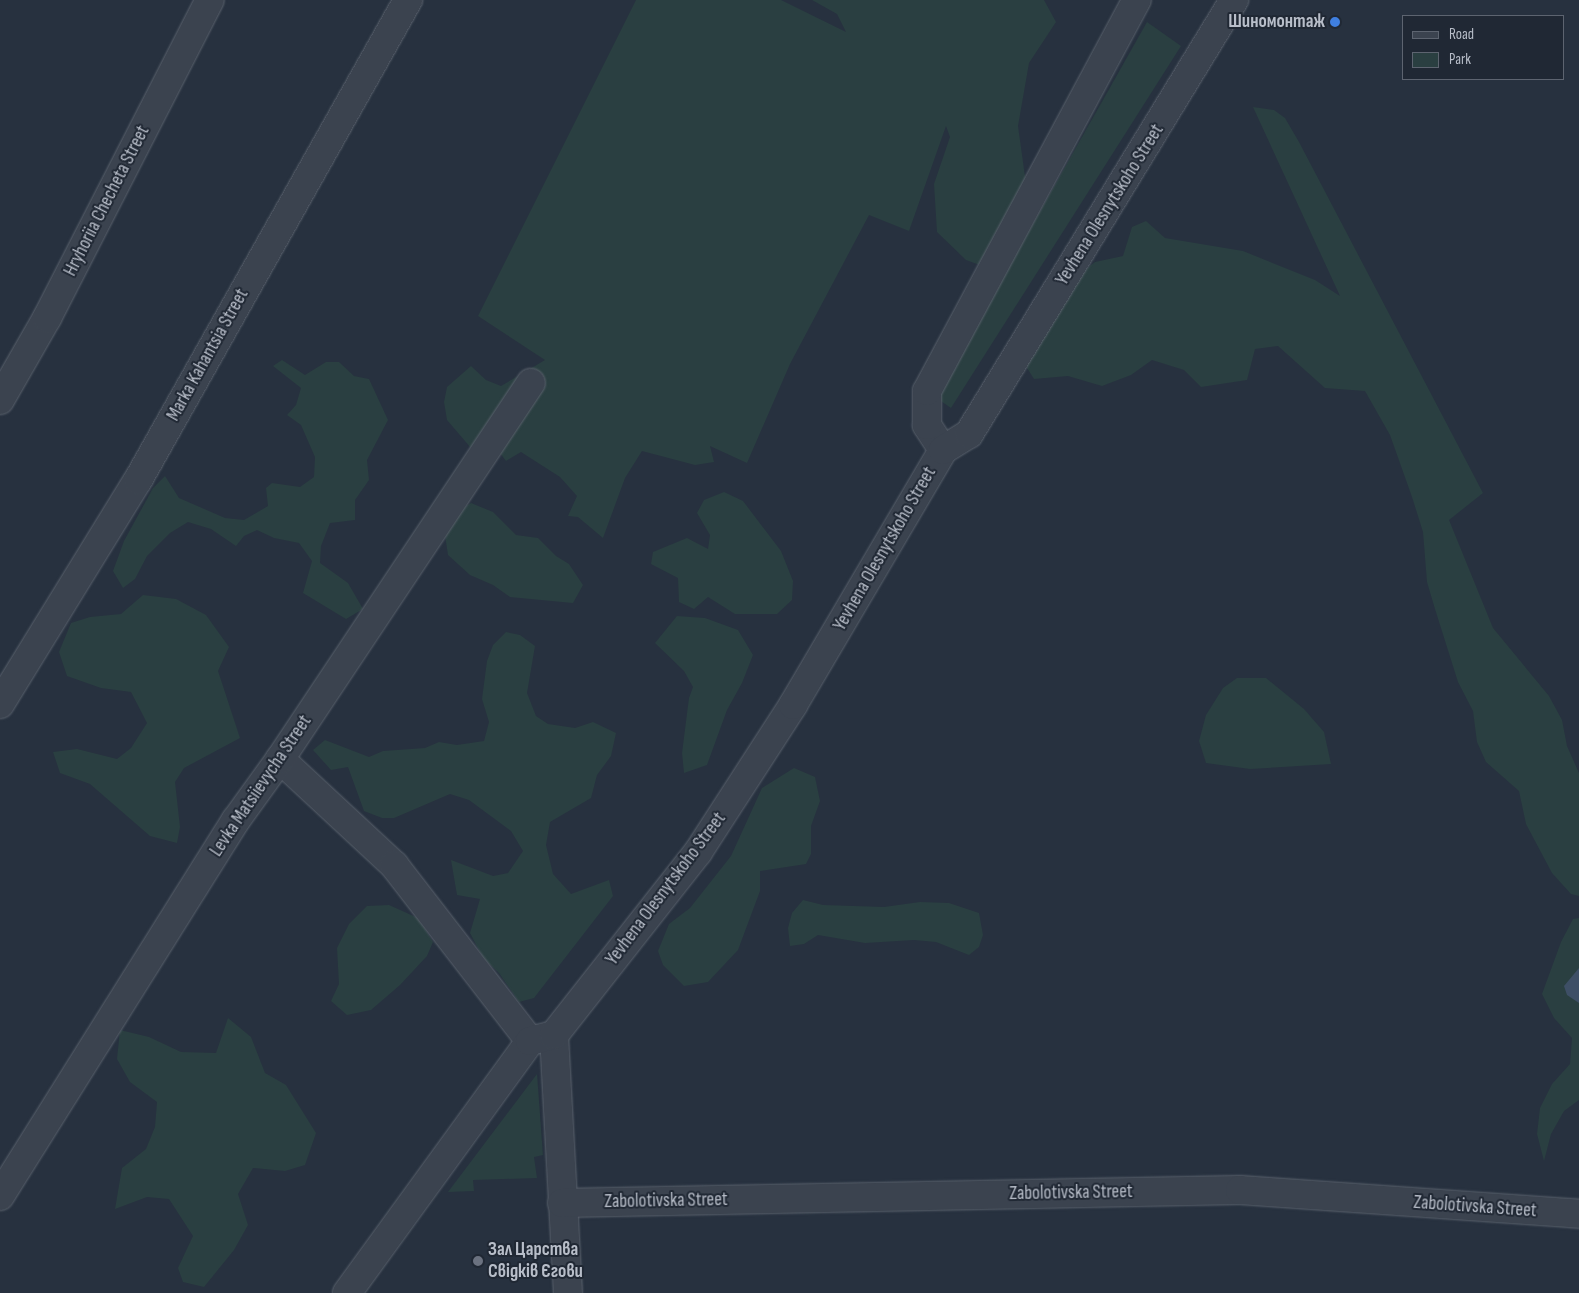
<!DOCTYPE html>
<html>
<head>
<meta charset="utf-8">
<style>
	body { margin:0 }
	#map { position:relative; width:1579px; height:1293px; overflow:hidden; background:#27313f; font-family:"Sofia Sans Condensed",sans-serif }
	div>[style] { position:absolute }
	.green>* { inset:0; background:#2a3f41 }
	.water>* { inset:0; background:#3e4f66 }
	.roads { filter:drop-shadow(0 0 1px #59616c) drop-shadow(0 0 1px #59616c) }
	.minor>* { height:28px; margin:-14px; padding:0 14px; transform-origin:14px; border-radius:14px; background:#3b434f }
	.dots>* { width:14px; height:14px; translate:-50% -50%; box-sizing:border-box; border:2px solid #202834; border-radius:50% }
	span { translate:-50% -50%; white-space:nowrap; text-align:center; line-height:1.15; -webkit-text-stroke:4px #202834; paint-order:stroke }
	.poi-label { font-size:19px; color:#b8bec9; font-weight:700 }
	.right { translate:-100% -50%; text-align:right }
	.left { translate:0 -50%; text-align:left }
	.street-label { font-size:19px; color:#b8bec9 }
	.legend { position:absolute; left:1402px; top:15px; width:162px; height:65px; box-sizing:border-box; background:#202834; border:1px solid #5d6470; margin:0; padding:6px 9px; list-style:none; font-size:15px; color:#b8bec9 }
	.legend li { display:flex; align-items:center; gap:10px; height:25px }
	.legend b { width:25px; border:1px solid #5d6470 }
</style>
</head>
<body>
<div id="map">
	<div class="green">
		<i style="clip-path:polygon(636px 0,781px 0,846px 32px,837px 14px,812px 0,1044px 0,1056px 22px,1029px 63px,1018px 126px,1028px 198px,988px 268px,966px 260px,937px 232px,934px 184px,950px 137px,946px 126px,909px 231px,869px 215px,790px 364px,747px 463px,710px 446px,714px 462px,695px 465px,642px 451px,625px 478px,603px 538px,578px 517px,568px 516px,577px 496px,560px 477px,521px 452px,506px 461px,497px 449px,471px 448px,447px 420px,444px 402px,447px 387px,471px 366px,486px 380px,501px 386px,545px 360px,478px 316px)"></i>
		<i style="clip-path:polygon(1147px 22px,1181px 46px,951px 408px,935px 397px)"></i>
		<i style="clip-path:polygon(1253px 107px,1274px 110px,1285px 118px,1299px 142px,1483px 493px,1449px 520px,1493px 628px,1549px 696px,1562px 720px,1567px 746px,1579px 773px,1579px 896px,1571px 894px,1552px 873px,1526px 824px,1519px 791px,1486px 762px,1477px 742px,1473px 711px,1458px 682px,1435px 609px,1427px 582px,1423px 532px,1412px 497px,1390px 435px,1365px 391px,1325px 388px,1278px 346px,1255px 349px,1247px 380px,1201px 387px,1184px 370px,1152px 360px,1131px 375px,1102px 386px,1068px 376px,1034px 379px,1020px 357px,1068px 283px,1095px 262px,1123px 256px,1132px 227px,1146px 221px,1165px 238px,1243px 251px,1315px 280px,1340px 296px)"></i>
		<i style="clip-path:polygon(282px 360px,305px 375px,326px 362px,339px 362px,354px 376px,369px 379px,388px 420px,367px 460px,369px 480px,355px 500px,355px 520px,330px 523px,321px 546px,320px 563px,348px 583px,363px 609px,346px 619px,303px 593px,312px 561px,299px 543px,274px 538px,257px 530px,244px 536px,236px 546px,211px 529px,188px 522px,170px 533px,147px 556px,135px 579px,123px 588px,113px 571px,124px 541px,153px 488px,165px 476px,179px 498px,225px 518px,244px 520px,268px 506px,266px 488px,272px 483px,300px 487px,314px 477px,315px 457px,301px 425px,287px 415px,296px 405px,301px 388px,273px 366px)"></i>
		<i style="clip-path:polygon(724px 492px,743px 501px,781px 551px,793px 581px,792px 600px,777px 614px,735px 614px,708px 597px,694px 609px,679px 602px,678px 578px,651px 564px,653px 552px,687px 538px,708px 549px,710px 535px,697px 513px,704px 500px)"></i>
		<i style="clip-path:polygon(471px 503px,493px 512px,516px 535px,538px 538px,556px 556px,569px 564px,583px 585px,573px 603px,510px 597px,493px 585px,470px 575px,448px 555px,445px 535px,461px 509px)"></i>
		<i style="clip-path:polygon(143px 595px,176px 599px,206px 615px,229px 647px,218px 671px,240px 738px,184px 768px,175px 782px,180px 827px,177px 843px,150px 836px,90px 784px,60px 773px,53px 752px,77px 749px,117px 759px,131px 748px,147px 723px,131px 692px,101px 688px,67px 676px,59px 652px,71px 623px,90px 617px,121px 614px)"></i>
		<i style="clip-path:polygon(677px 616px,705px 618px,738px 630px,753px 655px,742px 683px,727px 710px,707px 765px,684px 773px,682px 753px,689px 698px,693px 687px,684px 671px,655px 643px)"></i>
		<i style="clip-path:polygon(506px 632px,520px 635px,535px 646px,527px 693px,536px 716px,548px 724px,575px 728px,593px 722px,616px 733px,611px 756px,597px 775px,591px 798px,550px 822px,546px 845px,553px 874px,571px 894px,609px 880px,613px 896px,534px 998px,519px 1002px,499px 973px,483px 958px,470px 933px,480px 899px,457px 895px,451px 860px,493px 876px,508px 873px,523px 851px,511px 831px,469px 800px,450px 794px,394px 818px,382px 818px,364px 811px,348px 767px,331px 770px,313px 750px,325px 740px,369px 757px,383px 751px,425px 748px,439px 742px,457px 745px,484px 741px,489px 722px,482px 699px,487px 661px,493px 645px)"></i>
		<i style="clip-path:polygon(1237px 678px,1266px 678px,1304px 709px,1324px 732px,1331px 764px,1250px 769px,1206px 763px,1199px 741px,1206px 715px,1223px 688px)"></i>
		<i style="clip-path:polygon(794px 768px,815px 777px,820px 801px,811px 826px,811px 854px,806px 864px,760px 871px,760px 891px,738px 950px,708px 982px,684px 986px,663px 965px,658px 951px,669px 924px,690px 908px,731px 856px,762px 788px)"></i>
		<i style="clip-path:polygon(803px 900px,823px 905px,884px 907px,920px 902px,949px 903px,979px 913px,983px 935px,979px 947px,969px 955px,936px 942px,914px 940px,865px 943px,818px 935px,804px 944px,790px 946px,788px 928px,792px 913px)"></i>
		<i style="clip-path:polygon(389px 905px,418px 918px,433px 942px,427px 956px,400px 985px,371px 1010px,347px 1015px,331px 1001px,339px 984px,337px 948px,349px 924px,367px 906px)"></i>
		<i style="clip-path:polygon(1579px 918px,1579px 1100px,1564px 1111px,1551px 1134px,1544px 1161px,1537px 1134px,1540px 1108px,1552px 1084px,1570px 1064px,1572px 1038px,1554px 1018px,1542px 994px,1561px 942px,1573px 919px)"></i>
		<i style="clip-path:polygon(228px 1018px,251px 1037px,265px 1073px,286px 1085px,316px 1133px,305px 1165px,285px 1171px,253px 1168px,238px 1194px,248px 1225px,234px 1250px,204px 1287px,183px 1282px,178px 1268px,193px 1236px,169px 1199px,147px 1197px,115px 1209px,122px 1168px,146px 1149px,155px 1127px,157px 1102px,130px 1082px,117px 1059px,120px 1030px,149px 1037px,181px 1052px,216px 1053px)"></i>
		<i style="clip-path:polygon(537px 1074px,543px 1155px,534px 1157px,537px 1178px,473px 1180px,474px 1191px,448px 1192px)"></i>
	</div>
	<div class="water">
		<i style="clip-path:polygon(1579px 968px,1579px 1003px,1567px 995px,1564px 986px)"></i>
	</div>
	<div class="roads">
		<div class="minor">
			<i style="left:0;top:400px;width:95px;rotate:-60.2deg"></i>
			<i style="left:47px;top:318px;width:357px;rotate:-62.9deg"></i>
			<i style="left:943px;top:450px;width:30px;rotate:-123deg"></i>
			<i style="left:927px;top:425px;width:34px;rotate:-90deg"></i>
			<i style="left:927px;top:391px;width:444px;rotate:-61.8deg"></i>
			<i style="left:0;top:704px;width:263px;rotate:-58.4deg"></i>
			<i style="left:138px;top:480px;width:551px;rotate:-60.64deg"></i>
			<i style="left:280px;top:759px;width:156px;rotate:42.9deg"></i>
			<i style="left:394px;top:865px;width:222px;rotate:52.3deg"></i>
			<i style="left:554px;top:1035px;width:258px;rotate:86.9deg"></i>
			<i style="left:0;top:1196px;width:444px;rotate:-57.9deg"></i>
			<i style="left:236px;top:820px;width:75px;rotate:-54.2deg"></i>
			<i style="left:280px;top:759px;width:452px;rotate:-56.3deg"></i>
			<i style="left:562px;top:1203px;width:678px;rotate:-1.1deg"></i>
			<i style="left:1240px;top:1190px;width:340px;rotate:4deg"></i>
			<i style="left:347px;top:1293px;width:311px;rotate:-54deg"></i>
			<i style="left:530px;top:1041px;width:25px;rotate:-14deg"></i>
			<i style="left:554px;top:1035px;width:233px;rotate:-51.8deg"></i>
			<i style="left:698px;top:852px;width:175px;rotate:-57.1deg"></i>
			<i style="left:793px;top:705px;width:296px;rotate:-59.5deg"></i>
			<i style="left:943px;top:450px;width:31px;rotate:-32deg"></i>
			<i style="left:969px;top:434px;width:509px;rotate:-58.59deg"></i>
		</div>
	</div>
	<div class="dots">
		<i style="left:1335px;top:22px;background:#3f7fe0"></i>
		<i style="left:478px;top:1261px;background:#6b7280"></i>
	</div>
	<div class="poi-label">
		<span class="right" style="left:1325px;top:22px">Шиномонтаж</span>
		<span class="left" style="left:488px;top:1261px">Зал Царства<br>Свідків Єгови</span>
	</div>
	<div class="street-label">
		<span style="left:107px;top:201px;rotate:-63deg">Hryhoriia Checheta Street</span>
		<span style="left:1110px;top:205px;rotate:-58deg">Yevhena Olesnytskoho Street</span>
		<span style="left:208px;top:355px;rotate:-61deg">Marka Kahantsia Street</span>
		<span style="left:885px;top:549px;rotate:-60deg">Yevhena Olesnytskoho Street</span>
		<span style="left:261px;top:786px;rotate:-56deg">Levka Matsiievycha Street</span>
		<span style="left:666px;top:889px;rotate:-53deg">Yevhena Olesnytskoho Street</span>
		<span style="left:1071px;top:1193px;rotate:-1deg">Zabolotivska Street</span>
		<span style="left:666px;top:1201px;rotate:-1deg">Zabolotivska Street</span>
		<span style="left:1475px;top:1207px;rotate:4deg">Zabolotivska Street</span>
	</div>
	<ul class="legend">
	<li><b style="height:6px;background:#3b434f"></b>Road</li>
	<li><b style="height:14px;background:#2a3f41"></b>Park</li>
	</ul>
</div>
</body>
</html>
